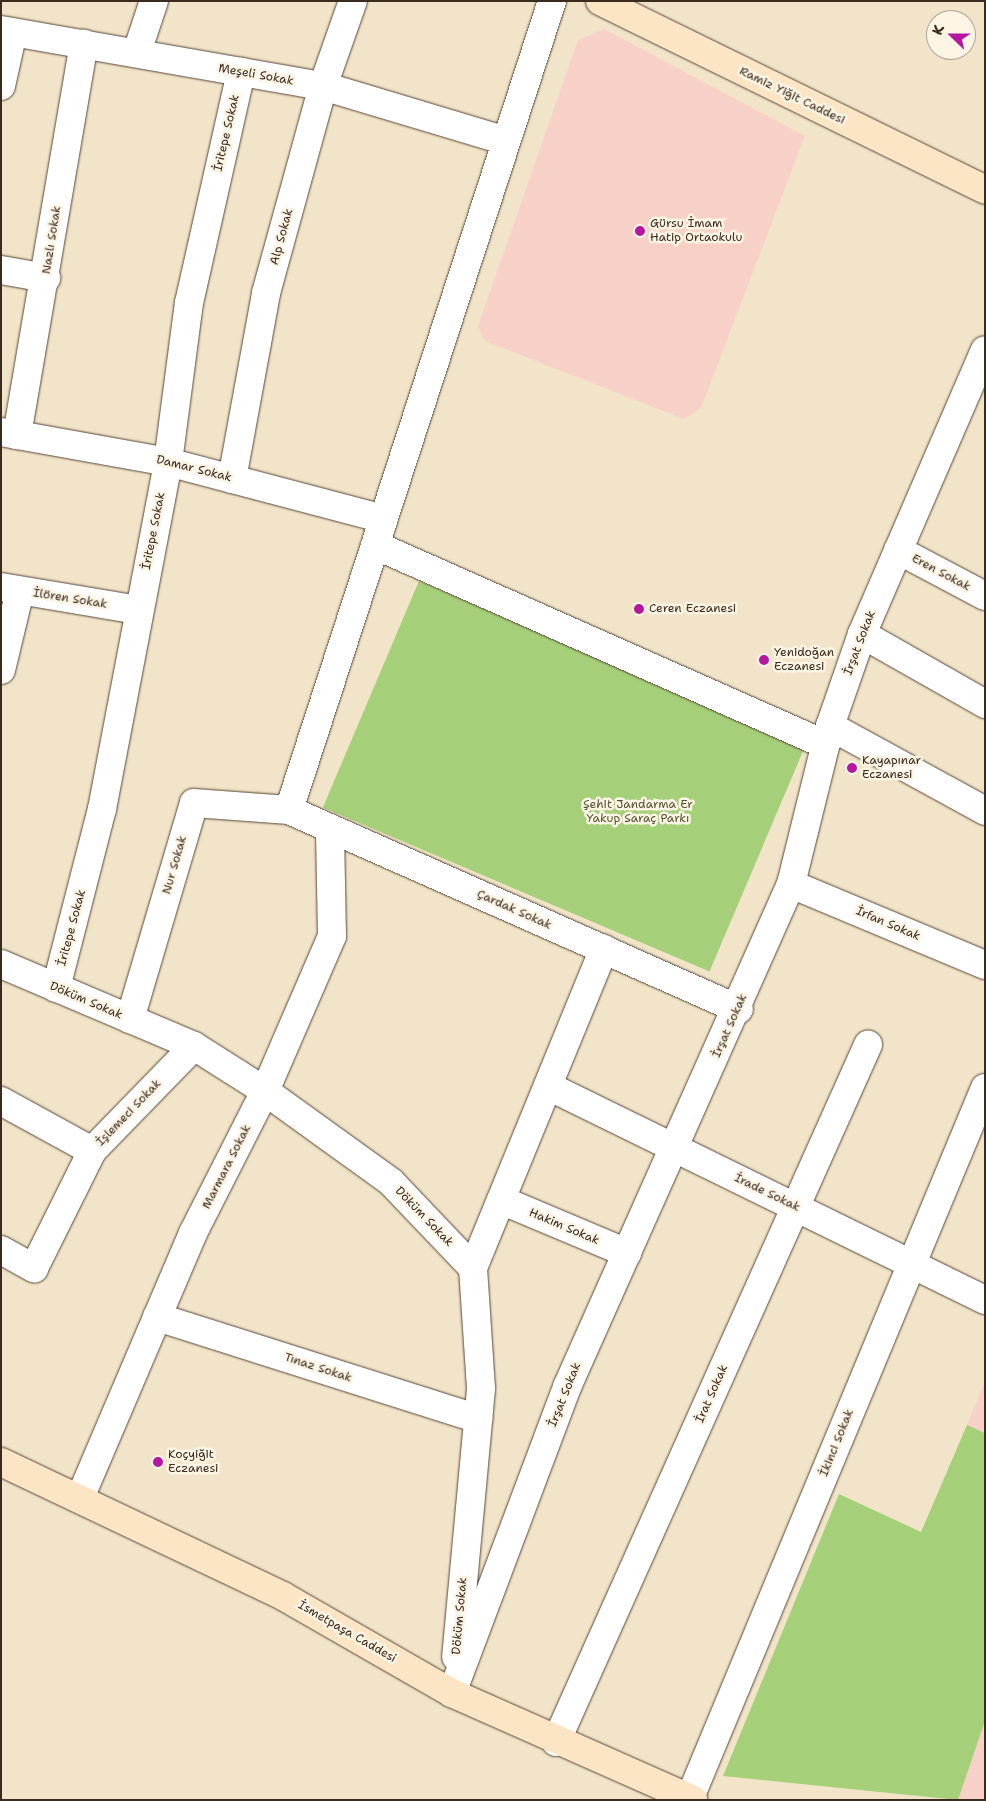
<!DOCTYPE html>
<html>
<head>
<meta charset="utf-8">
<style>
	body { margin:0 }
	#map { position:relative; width:986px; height:1801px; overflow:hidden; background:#f2e4c8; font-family:"Shantell Sans",sans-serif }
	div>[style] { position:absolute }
	.built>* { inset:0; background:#f7d1c7 }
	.green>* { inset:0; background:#a6cf7a; transform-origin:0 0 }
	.roads { filter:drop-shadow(0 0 1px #564638) drop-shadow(0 0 1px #564638) }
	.minor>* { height:28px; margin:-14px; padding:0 14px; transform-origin:14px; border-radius:14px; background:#fff }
	.secondary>* { height:28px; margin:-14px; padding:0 14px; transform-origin:14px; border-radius:14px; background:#fce5c4 }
	.dots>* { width:14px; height:14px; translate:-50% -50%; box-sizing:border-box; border:2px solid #fcf5e5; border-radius:50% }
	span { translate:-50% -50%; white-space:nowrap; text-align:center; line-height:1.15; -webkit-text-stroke:5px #fcf5e5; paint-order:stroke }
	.street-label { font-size:12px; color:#3b2a1e }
	.poi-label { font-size:12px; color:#3b2a1e }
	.left { translate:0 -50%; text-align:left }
	.park-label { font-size:12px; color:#565335 }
	.frame { position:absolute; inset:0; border:2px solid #3b2a1e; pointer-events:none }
	.north { position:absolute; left:926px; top:10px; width:50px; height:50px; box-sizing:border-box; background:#fcf5e5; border:1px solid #afa495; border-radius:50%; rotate:292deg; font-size:14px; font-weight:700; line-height:20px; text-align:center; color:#3b2a1e }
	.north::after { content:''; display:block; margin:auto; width:18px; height:22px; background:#b5179e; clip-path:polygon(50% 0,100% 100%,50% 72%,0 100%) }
</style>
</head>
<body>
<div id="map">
	<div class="built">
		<i style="clip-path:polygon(604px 29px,805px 136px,701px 408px,684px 419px,485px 341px,478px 326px,578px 40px)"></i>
		<i style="clip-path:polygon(985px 1381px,985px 1433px,967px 1425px)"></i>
		<i style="clip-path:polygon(985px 1721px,985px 1800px,958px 1800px)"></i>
	</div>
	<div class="green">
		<i style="left:419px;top:581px;width:420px;height:246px;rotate:23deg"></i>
		<i style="clip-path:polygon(967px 1425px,985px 1433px,985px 1721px,958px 1800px,723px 1776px,839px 1494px,921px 1532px)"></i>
	</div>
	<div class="roads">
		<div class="minor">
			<i style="left:1px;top:30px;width:327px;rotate:9.9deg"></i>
			<i style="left:323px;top:86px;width:191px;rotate:16.7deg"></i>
			<i style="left:137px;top:52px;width:54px;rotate:-71.6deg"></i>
			<i style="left:1px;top:86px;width:55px;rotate:-77.5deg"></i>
			<i style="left:1px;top:270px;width:46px;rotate:10.1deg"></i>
			<i style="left:1px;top:432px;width:170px;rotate:10.2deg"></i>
			<i style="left:168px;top:462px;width:223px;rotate:14.8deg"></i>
			<i style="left:17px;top:435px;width:397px;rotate:-80.3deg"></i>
			<i style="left:232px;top:479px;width:189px;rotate:-79.6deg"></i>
			<i style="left:266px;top:293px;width:215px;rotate:-74.6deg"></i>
			<i style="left:323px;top:86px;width:90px;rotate:-70.6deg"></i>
			<i style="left:375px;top:545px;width:493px;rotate:23.9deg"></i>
			<i style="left:898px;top:550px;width:98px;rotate:27.9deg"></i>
			<i style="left:1px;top:587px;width:140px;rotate:9.5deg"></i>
			<i style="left:862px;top:634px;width:142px;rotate:29.6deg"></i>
			<i style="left:1px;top:670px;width:81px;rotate:-76.5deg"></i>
			<i style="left:830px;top:726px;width:177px;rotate:28.7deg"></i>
			<i style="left:289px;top:810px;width:851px;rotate:-71.99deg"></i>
			<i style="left:791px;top:884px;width:210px;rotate:22.7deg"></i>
			<i style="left:1px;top:964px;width:210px;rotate:23deg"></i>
			<i style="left:194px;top:1046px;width:84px;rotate:32.4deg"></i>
			<i style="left:265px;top:1091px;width:155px;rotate:35.8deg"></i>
			<i style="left:391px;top:1182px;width:119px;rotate:46.4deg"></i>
			<i style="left:473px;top:1268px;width:121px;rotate:86.2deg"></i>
			<i style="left:481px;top:1389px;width:269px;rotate:95.3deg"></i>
			<i style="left:56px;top:988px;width:185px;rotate:-75.6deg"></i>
			<i style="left:102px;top:809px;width:353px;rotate:-79.2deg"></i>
			<i style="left:168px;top:462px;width:160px;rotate:-82.5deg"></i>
			<i style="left:189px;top:303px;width:237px;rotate:-77.3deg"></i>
			<i style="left:130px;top:1019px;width:225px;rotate:-73.5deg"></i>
			<i style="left:194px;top:803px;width:95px;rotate:4.2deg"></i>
			<i style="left:289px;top:810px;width:492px;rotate:23.9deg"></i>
			<i style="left:548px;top:1086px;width:487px;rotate:26.1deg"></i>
			<i style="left:1px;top:1101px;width:104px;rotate:28.8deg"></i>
			<i style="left:501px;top:1200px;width:137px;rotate:22.8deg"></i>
			<i style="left:1px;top:1250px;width:38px;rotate:29deg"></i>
			<i style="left:34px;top:1268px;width:131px;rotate:-63.6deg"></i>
			<i style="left:92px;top:1151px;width:146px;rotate:-45.8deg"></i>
			<i style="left:473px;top:1268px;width:345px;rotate:-67.7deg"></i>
			<i style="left:157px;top:1317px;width:337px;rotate:17.6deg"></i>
			<i style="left:80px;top:1498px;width:288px;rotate:-66.9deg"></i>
			<i style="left:193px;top:1233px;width:159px;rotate:-63.1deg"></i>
			<i style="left:265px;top:1091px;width:169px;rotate:-66.6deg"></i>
			<i style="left:332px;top:936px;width:108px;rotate:-91.1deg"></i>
			<i style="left:452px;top:1693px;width:327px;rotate:-69.4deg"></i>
			<i style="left:567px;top:1387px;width:551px;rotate:-66deg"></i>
			<i style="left:791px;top:884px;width:163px;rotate:-76.1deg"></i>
			<i style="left:830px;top:726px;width:97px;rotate:-70.8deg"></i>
			<i style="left:862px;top:634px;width:309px;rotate:-66.6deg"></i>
			<i style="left:556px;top:1742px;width:764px;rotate:-65.89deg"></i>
			<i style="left:689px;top:1800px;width:771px;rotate:-67.43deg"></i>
		</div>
		<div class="secondary">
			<i style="left:600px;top:1px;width:429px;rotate:26.1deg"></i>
			<i style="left:1px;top:1462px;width:312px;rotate:25.4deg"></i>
			<i style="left:283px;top:1596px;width:195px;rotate:29.9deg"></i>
			<i style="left:452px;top:1693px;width:264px;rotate:23.9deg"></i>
		</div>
	</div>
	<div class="dots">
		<i style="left:640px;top:231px;background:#b5179e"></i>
		<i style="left:639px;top:609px;background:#b5179e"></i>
		<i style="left:764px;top:660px;background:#b5179e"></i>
		<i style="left:852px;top:768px;background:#b5179e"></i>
		<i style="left:158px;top:1462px;background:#b5179e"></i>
	</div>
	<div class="street-label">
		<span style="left:256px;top:75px;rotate:10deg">Meşeli Sokak</span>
		<span style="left:792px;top:96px;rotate:26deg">Ramiz Yiğit Caddesi</span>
		<span style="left:227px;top:133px;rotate:-77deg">İritepe Sokak</span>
		<span style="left:282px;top:237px;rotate:-75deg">Alp Sokak</span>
		<span style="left:52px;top:240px;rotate:-81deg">Nazlı Sokak</span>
		<span style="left:194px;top:469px;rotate:14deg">Damar Sokak</span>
		<span style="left:154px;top:531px;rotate:-79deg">İritepe Sokak</span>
		<span style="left:941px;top:573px;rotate:28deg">Eren Sokak</span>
		<span style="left:70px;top:599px;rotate:9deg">İlören Sokak</span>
		<span style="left:860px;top:643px;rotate:-69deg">İrşat Sokak</span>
		<span style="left:175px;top:865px;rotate:-74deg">Nur Sokak</span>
		<span style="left:514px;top:910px;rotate:24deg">Çardak Sokak</span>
		<span style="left:888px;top:924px;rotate:23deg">İrfan Sokak</span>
		<span style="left:72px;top:928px;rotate:-75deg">İritepe Sokak</span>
		<span style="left:86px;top:1001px;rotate:23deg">Döküm Sokak</span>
		<span style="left:730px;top:1026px;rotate:-66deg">İrşat Sokak</span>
		<span style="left:129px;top:1113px;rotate:-46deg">İşlemeci Sokak</span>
		<span style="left:227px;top:1167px;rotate:-63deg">Marmara Sokak</span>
		<span style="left:767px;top:1193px;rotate:26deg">İrade Sokak</span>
		<span style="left:424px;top:1217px;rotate:46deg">Döküm Sokak</span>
		<span style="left:564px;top:1227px;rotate:23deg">Hakim Sokak</span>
		<span style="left:318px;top:1368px;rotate:18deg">Tınaz Sokak</span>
		<span style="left:712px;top:1394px;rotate:-66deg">İrat Sokak</span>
		<span style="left:565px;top:1395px;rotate:-68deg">İrşat Sokak</span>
		<span style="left:837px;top:1443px;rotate:-68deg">İkinci Sokak</span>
		<span style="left:460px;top:1616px;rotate:-85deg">Döküm Sokak</span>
		<span style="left:347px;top:1632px;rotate:30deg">İsmetpaşa Caddesi</span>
	</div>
	<div class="poi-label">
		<span class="left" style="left:650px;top:231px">Gürsu İmam<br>Hatip Ortaokulu</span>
		<span class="left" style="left:649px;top:609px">Ceren Eczanesi</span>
		<span class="left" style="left:774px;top:660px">Yenidoğan<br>Eczanesi</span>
		<span class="left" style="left:862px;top:768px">Kayapınar<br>Eczanesi</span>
		<span class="left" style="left:168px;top:1462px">Koçyiğit<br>Eczanesi</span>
	</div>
	<div class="park-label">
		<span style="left:638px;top:812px">Şehit Jandarma Er<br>Yakup Saraç Parkı</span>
	</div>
	<div class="frame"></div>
	<div class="north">K</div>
</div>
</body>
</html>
